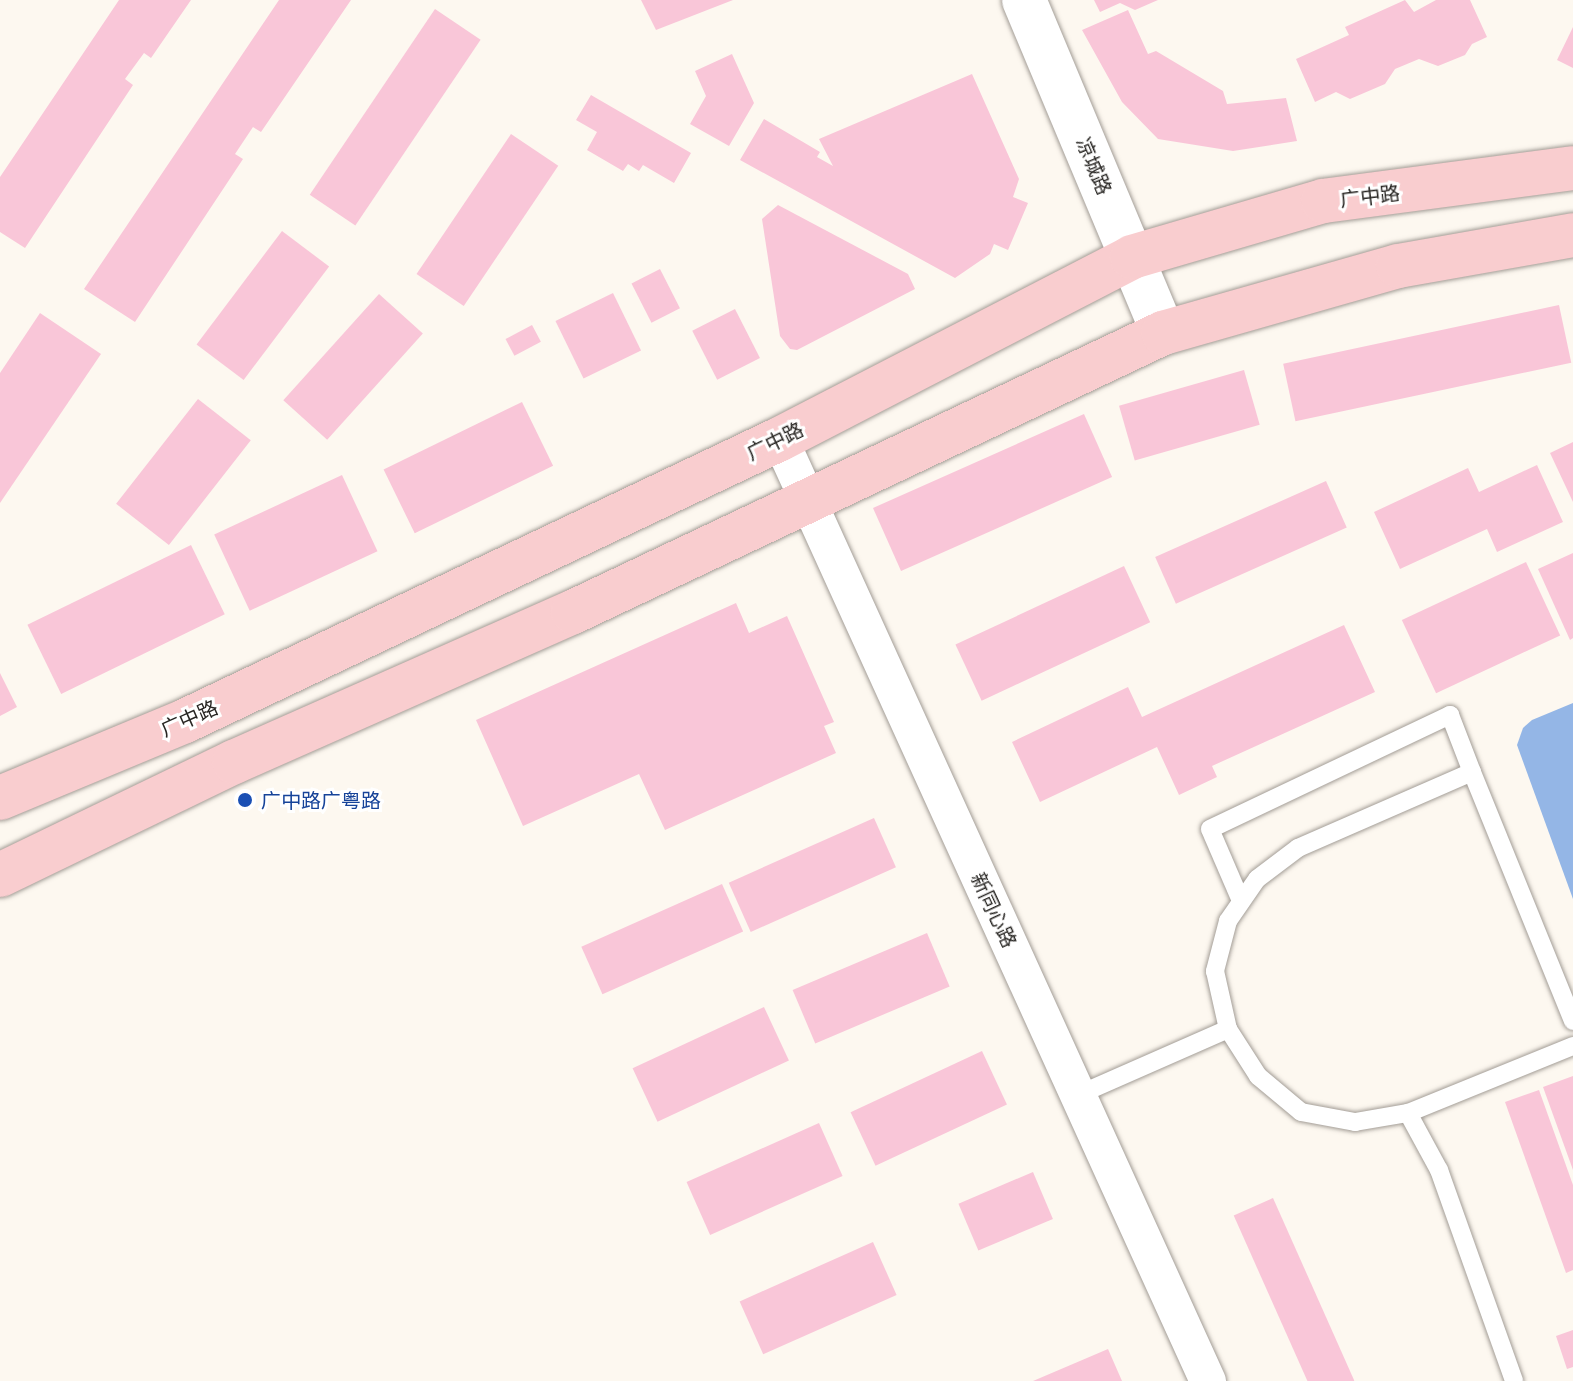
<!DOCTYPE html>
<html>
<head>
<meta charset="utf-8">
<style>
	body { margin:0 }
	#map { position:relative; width:1573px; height:1381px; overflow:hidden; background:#fdf8f0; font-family:"IBM Plex Sans","Noto Sans SC",sans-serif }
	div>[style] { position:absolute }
	.water>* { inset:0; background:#94b6e6 }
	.building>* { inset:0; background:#f9c6d8; transform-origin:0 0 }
	.roads { filter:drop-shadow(0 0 2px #a39d96) drop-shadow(0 0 2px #a39d96) }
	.service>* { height:18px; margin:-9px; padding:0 9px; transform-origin:9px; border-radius:9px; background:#fff }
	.minor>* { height:36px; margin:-18px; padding:0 18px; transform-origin:18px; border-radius:18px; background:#fff }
	.tertiary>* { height:44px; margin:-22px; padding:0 22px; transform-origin:22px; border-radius:22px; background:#fff }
	.primary>* { height:44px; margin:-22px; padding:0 22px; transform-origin:22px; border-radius:22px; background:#f9cdcf }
	.dots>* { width:22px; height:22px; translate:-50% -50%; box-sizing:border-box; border:4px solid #fff; border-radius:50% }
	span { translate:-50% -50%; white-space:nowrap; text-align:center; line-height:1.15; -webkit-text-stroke:6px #fff; paint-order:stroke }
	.street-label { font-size:20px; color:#272522 }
	.transit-label { font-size:20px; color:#164399 }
	.left { translate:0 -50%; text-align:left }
</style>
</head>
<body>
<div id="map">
	<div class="water">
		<i style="clip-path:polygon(1573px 703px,1573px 899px,1517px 745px,1523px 728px,1532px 720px)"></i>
	</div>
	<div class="building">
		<i style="clip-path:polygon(119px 0,191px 0,151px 58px,144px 53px,125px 79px,133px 85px,25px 248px,0 232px,0 177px)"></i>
		<i style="clip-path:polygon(279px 0,351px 0,261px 132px,253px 127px,235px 154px,243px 159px,135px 322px,84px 289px)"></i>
		<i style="clip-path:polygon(641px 0,733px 0,656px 30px)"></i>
		<i style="clip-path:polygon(1094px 0,1158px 0,1135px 10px,1120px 3px,1100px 12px)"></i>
		<i style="clip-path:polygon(1405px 0,1414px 12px,1436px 0,1470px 0,1487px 37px,1472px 44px,1465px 55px,1438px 66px,1419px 59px,1395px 69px,1385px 84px,1350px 99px,1336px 92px,1315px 102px,1296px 59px,1349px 35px,1345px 27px)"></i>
		<i style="left:435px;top:9px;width:55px;height:224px;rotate:34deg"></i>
		<i style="clip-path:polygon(1128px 10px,1148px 54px,1156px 51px,1223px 91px,1227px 104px,1286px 98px,1297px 141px,1233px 151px,1158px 139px,1122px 102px,1082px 30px)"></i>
		<i style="clip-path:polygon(1573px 27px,1573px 68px,1557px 60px)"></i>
		<i style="clip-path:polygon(732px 54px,754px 103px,729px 146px,690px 124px,706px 96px,695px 71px)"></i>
		<i style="clip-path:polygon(972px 74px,1019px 179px,1013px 197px,1028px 203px,1008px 250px,994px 244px,990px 254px,955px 278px,740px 160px,764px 119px,820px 152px,817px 157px,833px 166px,819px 139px)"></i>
		<i style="clip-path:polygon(591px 95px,691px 153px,674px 183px,643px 165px,639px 171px,628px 164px,623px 171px,587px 150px,597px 132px,576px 120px)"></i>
		<i style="left:511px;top:134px;width:57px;height:169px;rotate:34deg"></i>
		<i style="clip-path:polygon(778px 205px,908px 274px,915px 289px,797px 350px,790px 349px,780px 336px,762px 219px)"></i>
		<i style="left:282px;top:231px;width:59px;height:142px;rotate:37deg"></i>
		<i style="left:660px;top:269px;width:44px;height:32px;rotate:63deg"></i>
		<i style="left:613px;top:293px;width:64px;height:64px;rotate:64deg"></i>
		<i style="left:379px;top:294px;width:59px;height:143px;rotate:42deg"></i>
		<i style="left:1559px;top:305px;width:59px;height:282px;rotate:78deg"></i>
		<i style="left:735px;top:309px;width:55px;height:48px;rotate:63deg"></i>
		<i style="clip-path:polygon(40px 313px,101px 354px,0 503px,0 373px)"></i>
		<i style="left:532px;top:325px;width:19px;height:30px;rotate:62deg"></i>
		<i style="left:1244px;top:370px;width:57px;height:130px;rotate:74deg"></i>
		<i style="left:198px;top:399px;width:67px;height:133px;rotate:38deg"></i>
		<i style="left:522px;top:402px;width:71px;height:154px;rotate:64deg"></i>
		<i style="left:1084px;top:414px;width:69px;height:231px;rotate:66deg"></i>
		<i style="clip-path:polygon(1573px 442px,1573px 502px,1550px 453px)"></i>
		<i style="clip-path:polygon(1537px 465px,1563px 522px,1497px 552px,1487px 529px,1400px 569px,1374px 512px,1468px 468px,1479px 492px)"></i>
		<i style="left:342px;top:475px;width:84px;height:141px;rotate:65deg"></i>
		<i style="left:1326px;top:481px;width:51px;height:187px;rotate:66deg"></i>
		<i style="left:191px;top:545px;width:77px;height:182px;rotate:64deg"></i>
		<i style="clip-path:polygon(1573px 553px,1573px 638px,1570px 640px,1538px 569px)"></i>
		<i style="left:1526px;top:562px;width:81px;height:137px;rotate:65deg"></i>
		<i style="left:1124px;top:566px;width:62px;height:186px;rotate:65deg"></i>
		<i style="clip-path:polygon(736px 603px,749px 633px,787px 616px,834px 722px,824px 726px,836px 753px,665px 830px,639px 774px,523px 826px,476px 720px)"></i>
		<i style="clip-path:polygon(1344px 625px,1375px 692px,1212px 766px,1217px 777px,1179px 795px,1157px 747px,1040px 802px,1012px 742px,1128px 687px,1142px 717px)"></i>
		<i style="clip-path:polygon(0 673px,17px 707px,0 716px)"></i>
		<i style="left:874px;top:818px;width:54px;height:159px;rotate:66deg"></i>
		<i style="left:722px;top:884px;width:52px;height:154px;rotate:66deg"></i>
		<i style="left:927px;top:933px;width:58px;height:146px;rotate:67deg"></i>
		<i style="left:764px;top:1007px;width:59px;height:145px;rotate:65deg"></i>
		<i style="left:982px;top:1051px;width:59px;height:145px;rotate:65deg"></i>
		<i style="clip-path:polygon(1573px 1076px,1573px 1170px,1543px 1087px)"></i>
		<i style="clip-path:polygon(1539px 1090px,1573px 1185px,1573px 1270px,1566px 1273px,1505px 1102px)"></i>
		<i style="left:819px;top:1123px;width:58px;height:145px;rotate:66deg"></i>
		<i style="left:1033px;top:1172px;width:51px;height:81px;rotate:67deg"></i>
		<i style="left:1273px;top:1198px;width:200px;height:43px;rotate:66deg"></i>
		<i style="left:873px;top:1242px;width:58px;height:146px;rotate:66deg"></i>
		<i style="clip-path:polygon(1573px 1330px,1573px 1367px,1567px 1369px,1556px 1336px)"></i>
		<i style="clip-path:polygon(1108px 1349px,1122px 1381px,1033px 1381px)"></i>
	</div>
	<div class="roads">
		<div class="service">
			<i style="left:1241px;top:901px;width:78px;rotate:-113.3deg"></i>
			<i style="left:1210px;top:829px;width:266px;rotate:-25.4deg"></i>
			<i style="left:1450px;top:715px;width:61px;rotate:68.9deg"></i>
			<i style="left:1573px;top:1021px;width:269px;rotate:-112.1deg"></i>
			<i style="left:1472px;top:772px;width:190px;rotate:156.4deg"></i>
			<i style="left:1298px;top:848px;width:51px;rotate:142.9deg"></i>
			<i style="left:1257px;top:879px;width:51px;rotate:124.6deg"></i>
			<i style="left:1228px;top:921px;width:52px;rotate:104.6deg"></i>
			<i style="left:1215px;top:971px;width:59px;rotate:77.4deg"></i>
			<i style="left:1228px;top:1029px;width:56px;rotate:57.4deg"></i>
			<i style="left:1258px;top:1076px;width:56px;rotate:39.9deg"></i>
			<i style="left:1301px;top:1112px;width:55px;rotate:10.5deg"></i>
			<i style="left:1355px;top:1122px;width:54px;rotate:-9.6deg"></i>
			<i style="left:1408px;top:1113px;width:178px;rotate:-22.1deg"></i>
			<i style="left:1078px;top:1095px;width:164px;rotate:-23.7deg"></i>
			<i style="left:1408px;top:1113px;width:65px;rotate:61.5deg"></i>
			<i style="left:1439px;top:1170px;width:224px;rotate:70.4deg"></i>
		</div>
		<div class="minor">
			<i style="left:780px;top:439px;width:1035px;rotate:65.57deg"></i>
		</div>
		<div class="tertiary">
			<i style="left:1024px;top:0;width:361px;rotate:67.3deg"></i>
		</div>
		<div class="primary">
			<i style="left:0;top:798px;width:200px;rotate:-22.6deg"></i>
			<i style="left:185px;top:721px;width:658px;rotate:-25.36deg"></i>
			<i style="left:780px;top:439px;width:396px;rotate:-27.3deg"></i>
			<i style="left:1132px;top:257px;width:199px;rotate:-16.3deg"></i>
			<i style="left:1323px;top:201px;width:252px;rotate:-7.5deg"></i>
			<i style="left:0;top:875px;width:260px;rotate:-25.8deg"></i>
			<i style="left:234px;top:762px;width:371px;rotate:-23.9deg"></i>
			<i style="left:573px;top:612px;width:653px;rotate:-25.31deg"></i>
			<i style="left:1163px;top:333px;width:244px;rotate:-15.9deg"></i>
			<i style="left:1398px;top:266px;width:178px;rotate:-10deg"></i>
		</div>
	</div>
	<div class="dots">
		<i style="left:245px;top:800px;background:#1a4fb4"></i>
	</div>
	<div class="street-label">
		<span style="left:1094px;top:166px;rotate:67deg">凉城路</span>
		<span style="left:1370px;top:196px;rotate:-7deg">广中路</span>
		<span style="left:775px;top:441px;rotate:-26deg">广中路</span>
		<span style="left:189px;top:718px;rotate:-24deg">广中路</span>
		<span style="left:994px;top:910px;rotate:65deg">新同心路</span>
	</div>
	<div class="transit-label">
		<span class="left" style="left:261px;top:800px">广中路广粤路</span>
	</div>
</div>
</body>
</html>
